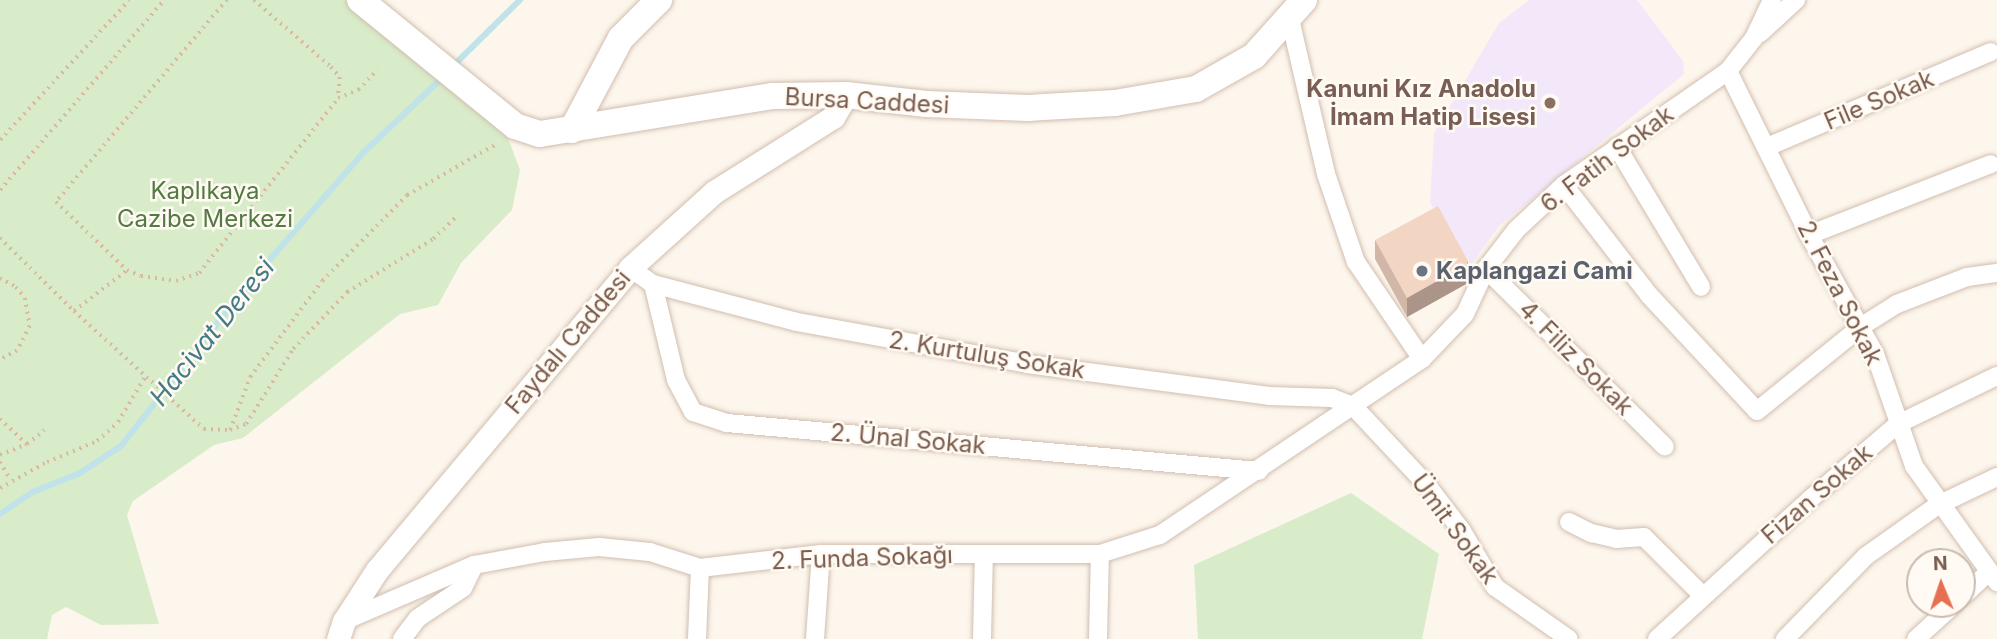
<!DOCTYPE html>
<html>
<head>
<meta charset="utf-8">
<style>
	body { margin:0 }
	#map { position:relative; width:1997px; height:639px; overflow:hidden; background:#fdf6ec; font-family:Inter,sans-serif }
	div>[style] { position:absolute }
	.education>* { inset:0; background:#f3e8fa }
	.green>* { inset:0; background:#d8ecc9 }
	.stream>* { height:6px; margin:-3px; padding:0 3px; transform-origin:3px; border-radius:3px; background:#bfe3e8 }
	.path>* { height:3.5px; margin-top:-1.75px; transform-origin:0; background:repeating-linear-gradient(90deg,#d9b8a5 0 2px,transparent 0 7px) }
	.roads { filter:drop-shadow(0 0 2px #d1beb0) drop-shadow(0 0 2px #d1beb0) }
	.minor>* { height:18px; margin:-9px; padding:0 9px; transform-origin:9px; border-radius:9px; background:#fff }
	.tertiary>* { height:23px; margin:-11.5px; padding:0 11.5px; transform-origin:11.5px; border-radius:11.5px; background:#fff }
	.secondary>* { height:26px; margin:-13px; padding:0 13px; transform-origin:13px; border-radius:13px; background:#fff }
	.wall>* { inset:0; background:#d1b7a8 }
	.shaded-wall>* { inset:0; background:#aa9588 }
	.building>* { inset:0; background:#f3d5c3 }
	.dots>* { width:19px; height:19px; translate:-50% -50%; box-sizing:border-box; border:4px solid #fffaf3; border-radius:50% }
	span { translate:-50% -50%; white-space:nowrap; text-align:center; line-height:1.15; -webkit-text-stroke:5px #fffaf3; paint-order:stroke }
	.education-label { font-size:24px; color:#785e54; font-weight:700 }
	.right { translate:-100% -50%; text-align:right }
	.street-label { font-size:24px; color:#7a5c4d }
	.park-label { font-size:24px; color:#537a41 }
	.worship-label { font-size:24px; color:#5b616d; font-weight:700 }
	.left { translate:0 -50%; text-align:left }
	.water-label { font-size:26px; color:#437c86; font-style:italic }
	.north { position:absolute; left:1906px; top:548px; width:70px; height:70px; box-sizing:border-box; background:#fffaf3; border:2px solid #cabbb1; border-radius:50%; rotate:358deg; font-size:19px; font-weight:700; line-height:28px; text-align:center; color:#7a5c4d }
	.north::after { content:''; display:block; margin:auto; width:24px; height:32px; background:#e76f51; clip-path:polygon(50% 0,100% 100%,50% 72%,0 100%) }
</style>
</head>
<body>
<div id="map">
	<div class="education">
		<i style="clip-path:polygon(1529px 0,1637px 0,1683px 61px,1684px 74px,1499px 226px,1471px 265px,1430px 203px,1434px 133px,1499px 23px)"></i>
	</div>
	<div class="green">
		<i style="clip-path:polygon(0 0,345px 0,508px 138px,520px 170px,512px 210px,461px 263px,438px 305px,400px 314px,243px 438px,214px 445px,133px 501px,127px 515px,159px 624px,101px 625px,66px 607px,52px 615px,47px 639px,0 639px)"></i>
		<i style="clip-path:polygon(1351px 493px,1439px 554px,1422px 639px,1198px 639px,1194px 565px)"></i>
	</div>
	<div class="stream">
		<i style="left:451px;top:68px;width:97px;rotate:-44.6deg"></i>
		<i style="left:0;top:514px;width:40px;rotate:-34deg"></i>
		<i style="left:33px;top:492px;width:51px;rotate:-22deg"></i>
		<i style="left:80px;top:473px;width:49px;rotate:-33.4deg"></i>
		<i style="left:121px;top:446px;width:210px;rotate:-51.8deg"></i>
		<i style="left:251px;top:281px;width:173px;rotate:-48.8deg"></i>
		<i style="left:365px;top:151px;width:109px;rotate:-43.5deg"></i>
	</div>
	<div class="path">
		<i style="left:227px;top:0;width:265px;rotate:130.2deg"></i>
		<i style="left:56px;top:202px;width:98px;rotate:43.8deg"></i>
		<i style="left:127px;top:270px;width:15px;rotate:23deg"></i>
		<i style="left:141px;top:276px;width:35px;rotate:8deg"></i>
		<i style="left:176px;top:281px;width:24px;rotate:-19deg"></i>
		<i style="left:199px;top:273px;width:223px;rotate:-51.5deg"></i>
		<i style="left:338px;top:98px;width:22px;rotate:-22deg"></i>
		<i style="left:358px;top:90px;width:28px;rotate:-46deg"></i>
		<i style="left:254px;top:0;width:102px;rotate:41deg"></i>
		<i style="left:331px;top:67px;width:13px;rotate:48deg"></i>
		<i style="left:340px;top:77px;width:21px;rotate:95deg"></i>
		<i style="left:0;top:140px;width:190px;rotate:-47.3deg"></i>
		<i style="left:0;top:190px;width:251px;rotate:-49.2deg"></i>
		<i style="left:0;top:238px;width:104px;rotate:44.6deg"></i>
		<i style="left:74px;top:311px;width:176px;rotate:42.2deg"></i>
		<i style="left:204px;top:429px;width:26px;rotate:2deg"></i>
		<i style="left:230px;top:430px;width:17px;rotate:-21deg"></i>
		<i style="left:246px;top:424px;width:89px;rotate:-57.9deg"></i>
		<i style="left:293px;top:349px;width:79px;rotate:-46.5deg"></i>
		<i style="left:347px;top:292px;width:101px;rotate:-31.6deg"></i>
		<i style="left:433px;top:239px;width:30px;rotate:-44deg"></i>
		<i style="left:0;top:278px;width:18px;rotate:29deg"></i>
		<i style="left:16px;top:287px;width:14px;rotate:51deg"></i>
		<i style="left:25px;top:298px;width:28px;rotate:80deg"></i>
		<i style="left:30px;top:326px;width:28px;rotate:117deg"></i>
		<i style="left:17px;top:351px;width:19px;rotate:152deg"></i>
		<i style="left:74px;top:311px;width:67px;rotate:-37.7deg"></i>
		<i style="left:0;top:419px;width:37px;rotate:43deg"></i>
		<i style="left:27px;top:444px;width:22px;rotate:-39deg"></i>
		<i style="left:230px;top:430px;width:57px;rotate:-69.3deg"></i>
		<i style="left:250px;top:377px;width:120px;rotate:-53.1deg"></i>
		<i style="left:322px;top:281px;width:121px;rotate:-45.3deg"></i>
		<i style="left:407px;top:195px;width:101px;rotate:-29.6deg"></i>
		<i style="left:0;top:455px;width:29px;rotate:-22deg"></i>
		<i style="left:0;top:462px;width:21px;rotate:59deg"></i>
		<i style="left:0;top:488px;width:54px;rotate:-29deg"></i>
		<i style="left:47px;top:462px;width:54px;rotate:-22.8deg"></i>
		<i style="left:97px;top:441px;width:28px;rotate:-42deg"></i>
		<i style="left:118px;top:422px;width:55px;rotate:-59.2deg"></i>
	</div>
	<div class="roads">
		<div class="minor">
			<i style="left:1290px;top:19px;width:159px;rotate:76.9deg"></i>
			<i style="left:1326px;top:174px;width:93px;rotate:71.2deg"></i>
			<i style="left:1356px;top:262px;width:117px;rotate:55.8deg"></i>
			<i style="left:1760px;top:33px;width:49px;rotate:-42.5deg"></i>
			<i style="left:1728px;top:71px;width:183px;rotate:63.7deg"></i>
			<i style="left:1809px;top:235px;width:136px;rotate:61deg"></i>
			<i style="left:1875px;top:354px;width:119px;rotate:70.8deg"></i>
			<i style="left:1914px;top:466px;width:143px;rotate:54.4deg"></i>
			<i style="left:1617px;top:147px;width:163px;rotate:59deg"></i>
			<i style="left:1767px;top:147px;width:243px;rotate:-23deg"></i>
			<i style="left:1564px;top:185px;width:139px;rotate:52.3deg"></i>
			<i style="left:1649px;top:295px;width:158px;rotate:47deg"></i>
			<i style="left:1757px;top:411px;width:135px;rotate:-39deg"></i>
			<i style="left:1862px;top:326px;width:41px;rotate:-32.2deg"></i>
			<i style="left:1897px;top:304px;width:75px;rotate:-21.1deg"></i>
			<i style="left:1967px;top:277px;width:30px;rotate:-8deg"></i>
			<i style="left:1809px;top:235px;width:195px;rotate:-21.3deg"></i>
			<i style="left:630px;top:268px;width:28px;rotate:35deg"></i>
			<i style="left:653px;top:284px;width:149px;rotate:14.8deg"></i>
			<i style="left:797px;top:322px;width:234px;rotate:10.3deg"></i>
			<i style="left:1027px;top:364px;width:244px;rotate:7.5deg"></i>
			<i style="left:1269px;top:396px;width:63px;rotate:1.8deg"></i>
			<i style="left:1332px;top:398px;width:22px;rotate:21deg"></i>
			<i style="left:1353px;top:406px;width:107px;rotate:46.9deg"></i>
			<i style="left:1426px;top:484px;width:59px;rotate:52.5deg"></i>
			<i style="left:1462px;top:531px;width:65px;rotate:59.5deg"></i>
			<i style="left:1495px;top:587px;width:90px;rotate:35.1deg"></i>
			<i style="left:1486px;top:269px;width:252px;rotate:44.8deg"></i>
			<i style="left:653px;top:284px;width:99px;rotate:76.5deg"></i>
			<i style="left:676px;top:380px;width:36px;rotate:62deg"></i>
			<i style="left:693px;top:412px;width:36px;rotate:18deg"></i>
			<i style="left:727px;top:423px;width:534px;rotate:5.16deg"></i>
			<i style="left:1569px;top:522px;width:25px;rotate:27deg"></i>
			<i style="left:1591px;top:533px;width:26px;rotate:13deg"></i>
			<i style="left:1616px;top:539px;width:28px;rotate:-4deg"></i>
			<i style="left:1644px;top:537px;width:83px;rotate:45deg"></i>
			<i style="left:1962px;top:597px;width:37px;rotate:-43deg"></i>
			<i style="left:344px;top:621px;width:142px;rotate:-23.3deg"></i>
			<i style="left:474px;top:565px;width:72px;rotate:-10.4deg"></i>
			<i style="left:545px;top:552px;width:54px;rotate:-5.3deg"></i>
			<i style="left:599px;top:547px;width:51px;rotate:5.6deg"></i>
			<i style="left:650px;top:552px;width:52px;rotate:17.7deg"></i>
			<i style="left:700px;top:568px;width:122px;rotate:-6.6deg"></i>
			<i style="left:821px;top:554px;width:279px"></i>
			<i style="left:1100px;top:554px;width:63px;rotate:-17.6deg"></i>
			<i style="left:1160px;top:535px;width:316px;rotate:-33.9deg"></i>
			<i style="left:1422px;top:359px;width:62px;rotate:-46.3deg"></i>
			<i style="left:1465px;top:314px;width:50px;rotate:-65deg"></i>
			<i style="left:1486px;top:269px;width:49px;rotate:-52.4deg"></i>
			<i style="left:1516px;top:230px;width:66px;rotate:-43.2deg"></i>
			<i style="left:1564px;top:185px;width:200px;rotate:-34.8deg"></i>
			<i style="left:1728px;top:71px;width:42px;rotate:-51.8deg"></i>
			<i style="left:1754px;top:38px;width:42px;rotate:-64.7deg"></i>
			<i style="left:402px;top:639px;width:26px;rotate:-53deg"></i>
			<i style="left:418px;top:618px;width:54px;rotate:-33.7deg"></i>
			<i style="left:463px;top:588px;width:25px;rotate:-64deg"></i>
			<i style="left:697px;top:639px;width:71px;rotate:-87.6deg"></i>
			<i style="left:815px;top:639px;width:85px;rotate:-86deg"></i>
			<i style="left:982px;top:639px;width:85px;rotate:-88.7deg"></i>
			<i style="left:1098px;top:639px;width:85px;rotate:-88.7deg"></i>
			<i style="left:1657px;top:639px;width:206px;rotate:-42.4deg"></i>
			<i style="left:1809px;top:500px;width:117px;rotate:-40.5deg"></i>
			<i style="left:1898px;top:424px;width:110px;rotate:-25.9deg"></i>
			<i style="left:1785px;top:639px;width:116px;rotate:-45.7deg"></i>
			<i style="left:1866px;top:556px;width:88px;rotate:-35.3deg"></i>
			<i style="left:1938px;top:505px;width:65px;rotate:-25.4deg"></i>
			<i style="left:1916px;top:639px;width:52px;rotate:-42.6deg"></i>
		</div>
		<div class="tertiary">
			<i style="left:338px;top:639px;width:19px;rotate:-72deg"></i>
			<i style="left:344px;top:621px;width:61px;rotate:-57.1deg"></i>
			<i style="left:377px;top:570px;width:394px;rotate:-50deg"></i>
			<i style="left:630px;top:268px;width:113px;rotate:-42.1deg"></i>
			<i style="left:714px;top:192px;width:141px;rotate:-32.2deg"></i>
			<i style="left:833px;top:117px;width:26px;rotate:-59deg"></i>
		</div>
		<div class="secondary">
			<i style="left:360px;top:0;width:200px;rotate:39.1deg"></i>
			<i style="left:515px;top:126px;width:26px;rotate:18deg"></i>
			<i style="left:540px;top:134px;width:236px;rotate:-9.3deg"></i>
			<i style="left:773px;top:96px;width:73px;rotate:-0.8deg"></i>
			<i style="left:846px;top:95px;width:81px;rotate:6.4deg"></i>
			<i style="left:926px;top:104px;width:102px;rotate:2.2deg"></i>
			<i style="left:1028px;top:108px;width:87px;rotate:-3.3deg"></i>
			<i style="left:1115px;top:103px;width:82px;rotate:-9.8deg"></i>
			<i style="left:1196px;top:89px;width:67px;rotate:-29.6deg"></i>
			<i style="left:1254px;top:56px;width:75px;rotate:-48.2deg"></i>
			<i style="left:572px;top:130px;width:104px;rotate:-62deg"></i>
			<i style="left:621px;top:38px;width:54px;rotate:-45deg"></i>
		</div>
	</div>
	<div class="wall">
		<i style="clip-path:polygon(1375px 240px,1468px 280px,1466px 284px,1407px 317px,1375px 259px)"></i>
	</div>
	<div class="shaded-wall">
		<i style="clip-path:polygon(1468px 261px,1468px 280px,1466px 284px,1407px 317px,1407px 298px)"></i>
	</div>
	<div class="building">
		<i style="clip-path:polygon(1438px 206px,1468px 261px,1466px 265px,1407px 298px,1375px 240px)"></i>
	</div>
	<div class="dots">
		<i style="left:1550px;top:103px;background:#8d6e63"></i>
		<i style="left:1422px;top:271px;background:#6b7280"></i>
	</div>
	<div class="education-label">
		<span class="right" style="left:1536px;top:103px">Kanuni Kız Anadolu<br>İmam Hatip Lisesi</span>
	</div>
	<div class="street-label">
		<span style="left:1879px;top:100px;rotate:-23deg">File Sokak</span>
		<span style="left:867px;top:101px;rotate:3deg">Bursa Caddesi</span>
		<span style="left:1607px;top:159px;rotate:-37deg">6. Fatih Sokak</span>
		<span style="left:1840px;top:293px;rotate:63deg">2. Feza Sokak</span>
		<span style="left:568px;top:342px;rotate:-50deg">Faydalı Caddesi</span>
		<span style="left:987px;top:355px;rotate:9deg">2. Kurtuluş Sokak</span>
		<span style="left:1576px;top:358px;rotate:45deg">4. Filiz Sokak</span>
		<span style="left:908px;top:439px;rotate:5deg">2. Ünal Sokak</span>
		<span style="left:1817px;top:494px;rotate:-41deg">Fizan Sokak</span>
		<span style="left:1455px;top:529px;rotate:54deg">Ümit Sokak</span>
		<span style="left:862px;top:558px;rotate:-2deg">2. Funda Sokağı</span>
	</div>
	<div class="park-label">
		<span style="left:205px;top:205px">Kaplıkaya<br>Cazibe Merkezi</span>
	</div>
	<div class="worship-label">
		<span class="left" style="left:1436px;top:271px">Kaplangazi Cami</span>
	</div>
	<div class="water-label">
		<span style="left:212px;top:332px;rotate:-51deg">Hacivat Deresi</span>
	</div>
	<div class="north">N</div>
</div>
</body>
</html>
